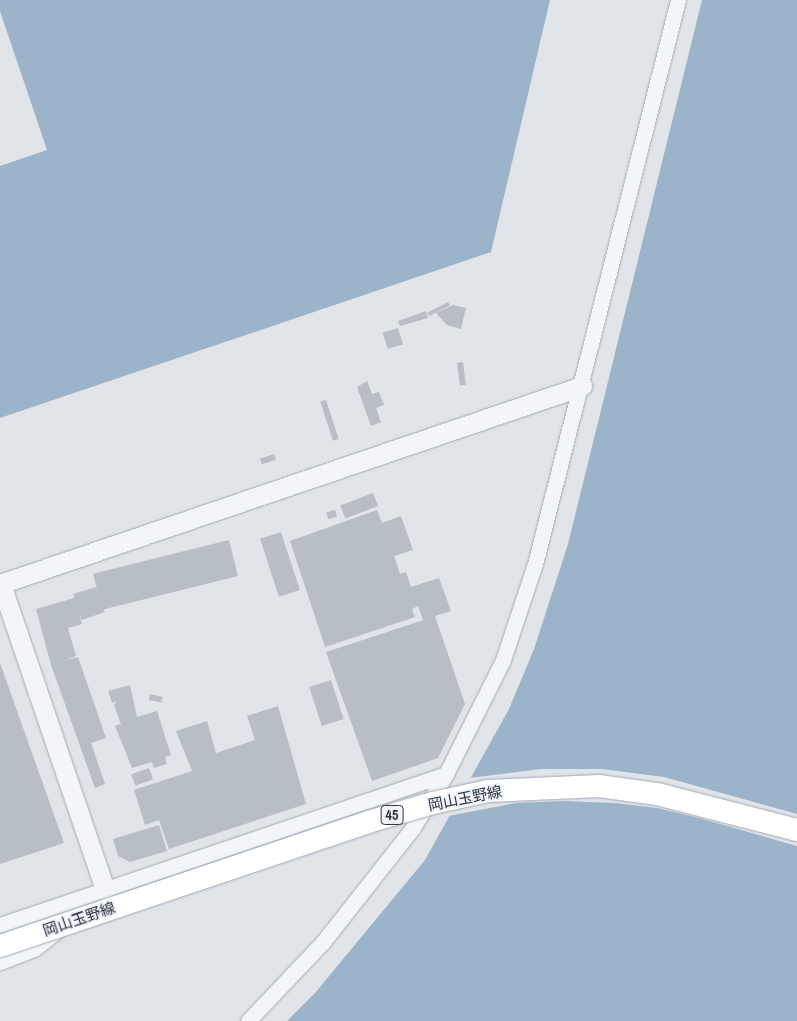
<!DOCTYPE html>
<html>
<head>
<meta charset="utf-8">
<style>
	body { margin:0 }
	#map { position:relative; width:797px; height:1021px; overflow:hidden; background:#e1e4e9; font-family:"Archivo Narrow","Noto Sans JP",sans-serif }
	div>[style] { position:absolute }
	.water>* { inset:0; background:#9cb4c9 }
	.pier>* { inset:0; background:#e1e4e9 }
	.building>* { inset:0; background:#b8bec6; transform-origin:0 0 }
	.roads { filter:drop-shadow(0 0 1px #a6abb3) drop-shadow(0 0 1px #a6abb3) }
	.minor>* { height:15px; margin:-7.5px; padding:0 7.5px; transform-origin:7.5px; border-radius:7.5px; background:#f3f5f8 }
	.tertiary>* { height:19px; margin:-9.5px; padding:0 9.5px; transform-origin:9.5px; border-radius:9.5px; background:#f3f5f8 }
	.bridges { filter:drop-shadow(0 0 1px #a0a9b5) drop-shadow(0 0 1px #a0a9b5) }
	.primary-bridge>* { height:22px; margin:-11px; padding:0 11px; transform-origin:11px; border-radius:11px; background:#fff }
	span { translate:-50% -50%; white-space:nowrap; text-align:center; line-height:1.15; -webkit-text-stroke:4px #f0f3f7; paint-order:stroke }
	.shield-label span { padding:1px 4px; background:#f0f3f7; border:1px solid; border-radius:4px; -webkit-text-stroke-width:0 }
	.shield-label { font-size:14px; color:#293341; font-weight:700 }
	.street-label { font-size:15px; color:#293341 }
</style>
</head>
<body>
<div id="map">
	<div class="water">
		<i style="clip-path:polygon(0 0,550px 0,491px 252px,0 418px,0 166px,47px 150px,0 11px)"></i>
		<i style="clip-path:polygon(702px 0,797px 0,797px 1021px,287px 1021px,315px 993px,425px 860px,509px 709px,534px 649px,568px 544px)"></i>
	</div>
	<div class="pier">
		<i style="clip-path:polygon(541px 769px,602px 769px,664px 777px,797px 814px,797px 846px,699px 818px,657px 808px,614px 803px,564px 801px,516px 803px,448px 816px,469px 778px)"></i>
	</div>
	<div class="building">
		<i style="left:448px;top:302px;width:4px;height:23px;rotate:63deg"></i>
		<i style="clip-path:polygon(453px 305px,466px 308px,461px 329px,447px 325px,436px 313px)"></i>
		<i style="clip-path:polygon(426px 311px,428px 318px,400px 326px,398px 321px)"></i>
		<i style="left:398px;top:328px;width:17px;height:16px;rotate:73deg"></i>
		<i style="left:463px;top:362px;width:23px;height:6px;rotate:83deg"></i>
		<i style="clip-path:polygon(367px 381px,372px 394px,379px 392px,384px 405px,376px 408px,381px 422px,371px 426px,357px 387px)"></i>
		<i style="left:326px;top:400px;width:41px;height:6px;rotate:72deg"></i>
		<i style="left:274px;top:454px;width:6px;height:15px;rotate:72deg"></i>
		<i style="left:373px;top:493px;width:14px;height:35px;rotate:69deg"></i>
		<i style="left:335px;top:510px;width:7px;height:9px;rotate:74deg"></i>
		<i style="clip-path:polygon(377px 510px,382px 523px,401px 516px,413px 550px,394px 556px,400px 574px,406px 572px,411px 587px,439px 578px,451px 611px,435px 616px,465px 704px,438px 758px,372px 781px,326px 652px,430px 618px,423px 620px,418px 606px,412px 609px,415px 617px,325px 647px,290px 541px)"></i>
		<i style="left:281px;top:532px;width:61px;height:22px;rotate:72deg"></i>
		<i style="left:229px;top:540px;width:37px;height:140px;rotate:76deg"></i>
		<i style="clip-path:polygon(96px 587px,105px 612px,82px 620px,79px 613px,82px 624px,68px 628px,76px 656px,64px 661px,78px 657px,106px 738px,91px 743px,105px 784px,95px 788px,51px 665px,36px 609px,74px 598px,73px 594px)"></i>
		<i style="clip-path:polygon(0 663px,64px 843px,0 864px)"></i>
		<i style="left:331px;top:680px;width:41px;height:23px;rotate:72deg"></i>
		<i style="clip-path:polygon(130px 685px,137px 717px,157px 711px,171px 755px,165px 757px,167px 764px,154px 768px,152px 762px,132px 768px,115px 726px,121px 724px,114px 705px,117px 701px,112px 703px,108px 691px)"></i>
		<i style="left:150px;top:694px;width:13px;height:6px;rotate:13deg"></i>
		<i style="clip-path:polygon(278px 706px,306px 804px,169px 849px,159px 820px,145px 825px,134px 790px,192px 771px,176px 731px,207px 721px,216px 753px,255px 740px,247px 716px)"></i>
		<i style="left:149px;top:768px;width:12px;height:19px;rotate:70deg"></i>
		<i style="clip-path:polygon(159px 825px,167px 851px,130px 862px,118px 856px,113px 839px)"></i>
	</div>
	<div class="roads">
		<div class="minor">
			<i style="left:0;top:925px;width:471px;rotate:-18.7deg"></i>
			<i style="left:0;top:962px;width:36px;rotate:-21deg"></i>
			<i style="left:34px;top:949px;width:29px;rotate:-38deg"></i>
			<i style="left:248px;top:1021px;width:109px;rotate:-46.5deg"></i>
			<i style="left:323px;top:942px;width:144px;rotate:-51.8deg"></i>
			<i style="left:412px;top:829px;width:65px;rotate:-58.3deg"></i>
			<i style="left:446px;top:774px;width:127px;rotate:-63.4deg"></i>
			<i style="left:503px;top:660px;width:101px;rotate:-71.6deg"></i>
			<i style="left:535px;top:564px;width:582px;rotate:-75.77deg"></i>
		</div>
		<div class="tertiary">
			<i style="left:0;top:584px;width:615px;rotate:-18.79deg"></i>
			<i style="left:1px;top:584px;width:322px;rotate:71.2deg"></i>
		</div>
	</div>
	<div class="bridges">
		<div class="primary-bridge">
			<i style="left:0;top:946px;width:388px;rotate:-18.6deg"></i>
			<i style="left:368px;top:822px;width:68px;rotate:-16.3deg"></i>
			<i style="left:433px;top:803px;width:56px;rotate:-12.3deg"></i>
			<i style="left:488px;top:791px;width:111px;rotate:-2.6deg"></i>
			<i style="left:599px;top:786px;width:59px;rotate:7.9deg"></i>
			<i style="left:657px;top:794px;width:145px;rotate:14.4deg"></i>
		</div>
	</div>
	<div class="shield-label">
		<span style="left:392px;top:815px">45</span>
	</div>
	<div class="street-label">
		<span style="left:465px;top:798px;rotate:-11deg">岡山玉野線</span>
		<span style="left:79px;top:919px;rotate:-19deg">岡山玉野線</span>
	</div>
</div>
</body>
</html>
